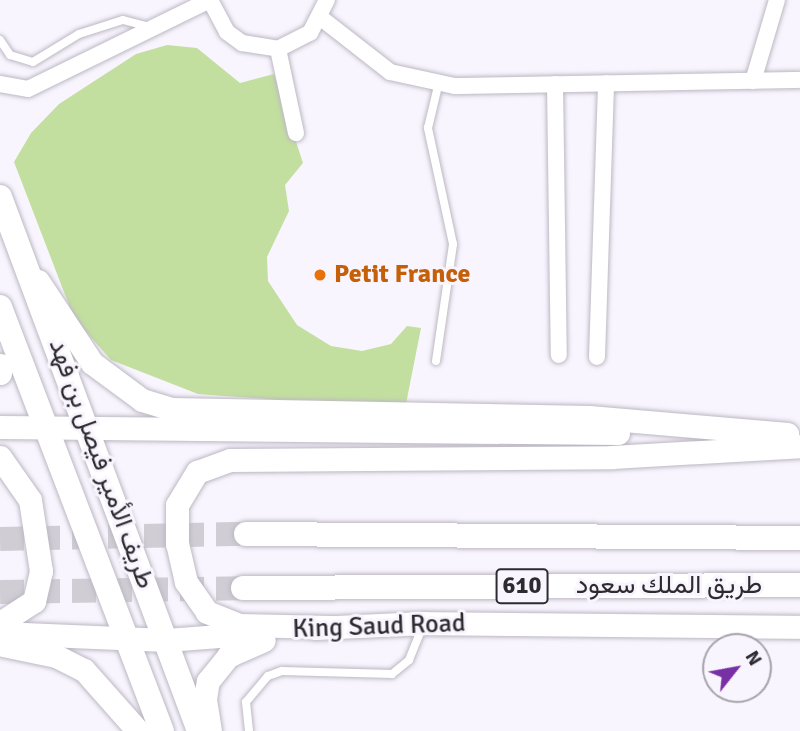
<!DOCTYPE html>
<html>
<head>
<meta charset="utf-8">
<style>
	body { margin:0 }
	#map { position:relative; width:800px; height:731px; overflow:hidden; background:#f9f5fe; font-family:Signika,Vazirmatn,sans-serif }
	div>[style] { position:absolute }
	.green>* { inset:0; background:#c3df9f }
	.primary-tunnel>* { height:24px; margin-top:-12px; transform-origin:0; background:repeating-linear-gradient(90deg,#d0cdd5 0 24px,transparent 0 36px) }
	.roads { filter:drop-shadow(0 0 2px #bcb8c3) drop-shadow(0 0 2px #bcb8c3) }
	.lane>* { height:8px; margin:-4px; padding:0 4px; transform-origin:4px; border-radius:4px; background:#fff }
	.street>* { height:16px; margin:-8px; padding:0 8px; transform-origin:8px; border-radius:8px; background:#fff }
	.secondary>* { height:23px; margin:-11.5px; padding:0 11.5px; transform-origin:11.5px; border-radius:11.5px; background:#fff }
	.primary>* { height:24px; margin:-12px; padding:0 12px; transform-origin:12px; border-radius:12px; background:#fff }
	.dots>* { width:19px; height:19px; translate:-50% -50%; box-sizing:border-box; border:4px solid #f9f5fe; border-radius:50% }
	span { translate:-50% -50%; white-space:nowrap; text-align:center; line-height:1.15; -webkit-text-stroke:6px #f9f5fe; paint-order:stroke }
	.shield-label span { padding:2px 5px; background:#f9f5fe; border:2px solid; border-radius:5px; -webkit-text-stroke-width:0 }
	.shield-label { font-size:24px; color:#2d2b30; font-weight:700 }
	.food-label { font-size:26px; color:#c56008; font-weight:700 }
	.left { translate:0 -50%; text-align:left }
	.street-label { font-size:26px; color:#2d2b30 }
	.north { position:absolute; left:702px; top:633px; width:70px; height:70px; box-sizing:border-box; background:#f9f5fe; border:2px solid #a7a4ac; border-radius:50%; rotate:59deg; font-size:19px; font-weight:700; line-height:28px; text-align:center; color:#2d2b30 }
	.north::after { content:''; display:block; margin:auto; width:24px; height:32px; background:#7831a4; clip-path:polygon(50% 0,100% 100%,50% 72%,0 100%) }
</style>
</head>
<body>
<div id="map">
	<div class="green">
		<i style="clip-path:polygon(167px 45px,197px 48px,240px 83px,274px 74px,303px 163px,285px 185px,289px 211px,267px 257px,268px 281px,297px 325px,331px 346px,362px 351px,391px 344px,407px 326px,421px 328px,405px 409px,198px 394px,111px 360px,74px 318px,14px 162px,31px 133px,59px 104px,136px 54px)"></i>
	</div>
	<div class="primary-tunnel">
		<i style="left:0;top:539px;width:246px;rotate:-1.2deg"></i>
		<i style="left:0;top:592px;width:243px;rotate:-0.9deg"></i>
	</div>
	<div class="roads">
		<div class="lane">
			<i style="left:0;top:40px;width:18px;rotate:56deg"></i>
			<i style="left:10px;top:55px;width:24px;rotate:17deg"></i>
			<i style="left:33px;top:62px;width:54px;rotate:-31.3deg"></i>
			<i style="left:79px;top:34px;width:46px;rotate:-17.7deg"></i>
			<i style="left:123px;top:20px;width:27px;rotate:15deg"></i>
			<i style="left:436px;top:361px;width:118px;rotate:-81.7deg"></i>
			<i style="left:453px;top:244px;width:119px;rotate:-102.2deg"></i>
			<i style="left:428px;top:128px;width:47px;rotate:-76.6deg"></i>
			<i style="left:249px;top:731px;width:29px;rotate:-96deg"></i>
			<i style="left:246px;top:702px;width:34px;rotate:-50deg"></i>
			<i style="left:268px;top:676px;width:15px;rotate:-20deg"></i>
			<i style="left:282px;top:671px;width:110px;rotate:1.6deg"></i>
			<i style="left:392px;top:674px;width:22px;rotate:-39deg"></i>
			<i style="left:409px;top:660px;width:38px;rotate:-68deg"></i>
		</div>
		<div class="street">
			<i style="left:321px;top:18px;width:88px;rotate:38deg"></i>
			<i style="left:390px;top:72px;width:66px;rotate:12.2deg"></i>
			<i style="left:455px;top:86px;width:345px;rotate:-1deg"></i>
			<i style="left:278px;top:49px;width:86px;rotate:77.9deg"></i>
			<i style="left:753px;top:81px;width:84px;rotate:-73.5deg"></i>
			<i style="left:0;top:84px;width:28px;rotate:10deg"></i>
			<i style="left:28px;top:89px;width:203px;rotate:-26.1deg"></i>
			<i style="left:210px;top:0;width:36px;rotate:62deg"></i>
			<i style="left:227px;top:32px;width:19px;rotate:36deg"></i>
			<i style="left:242px;top:43px;width:36px;rotate:9deg"></i>
			<i style="left:278px;top:49px;width:36px;rotate:-27deg"></i>
			<i style="left:310px;top:33px;width:37px;rotate:-63deg"></i>
			<i style="left:555px;top:84px;width:271px;rotate:89.2deg"></i>
			<i style="left:597px;top:357px;width:274px;rotate:-88.1deg"></i>
		</div>
		<div class="secondary">
			<i style="left:38px;top:281px;width:98px;rotate:56.6deg"></i>
			<i style="left:92px;top:363px;width:62px;rotate:36.5deg"></i>
			<i style="left:142px;top:400px;width:30px;rotate:17deg"></i>
			<i style="left:171px;top:409px;width:418px;rotate:1.1deg"></i>
			<i style="left:589px;top:417px;width:199px;rotate:4.9deg"></i>
			<i style="left:0;top:365px;width:8px;rotate:90deg"></i>
			<i style="left:0;top:427px;width:618px;rotate:0.56deg"></i>
			<i style="left:0;top:457px;width:52px;rotate:55.1deg"></i>
			<i style="left:30px;top:500px;width:72px;rotate:81.2deg"></i>
			<i style="left:41px;top:571px;width:31px;rotate:103deg"></i>
			<i style="left:34px;top:601px;width:40px;rotate:147.1deg"></i>
			<i style="left:329px;top:627px;width:90px;rotate:-178.7deg"></i>
			<i style="left:239px;top:625px;width:35px;rotate:-158deg"></i>
			<i style="left:207px;top:612px;width:37px;rotate:-125deg"></i>
			<i style="left:186px;top:582px;width:39px;rotate:-103deg"></i>
			<i style="left:177px;top:544px;width:39px;rotate:-90deg"></i>
			<i style="left:177px;top:505px;width:39px;rotate:-59deg"></i>
			<i style="left:197px;top:472px;width:35px;rotate:-20deg"></i>
			<i style="left:230px;top:460px;width:382px;rotate:-0.4deg"></i>
			<i style="left:612px;top:457px;width:188px;rotate:-3.3deg"></i>
			<i style="left:314px;top:628px;width:110px;rotate:-2.6deg"></i>
			<i style="left:424px;top:623px;width:376px;rotate:0.6deg"></i>
			<i style="left:0;top:633px;width:166px;rotate:2.4deg"></i>
			<i style="left:166px;top:640px;width:79px;rotate:-4.3deg"></i>
			<i style="left:3px;top:645px;width:54px;rotate:11.7deg"></i>
			<i style="left:56px;top:656px;width:31px;rotate:27deg"></i>
			<i style="left:84px;top:670px;width:81px;rotate:48.5deg"></i>
			<i style="left:210px;top:731px;width:32px;rotate:-99deg"></i>
			<i style="left:205px;top:699px;width:18px;rotate:-81deg"></i>
			<i style="left:208px;top:681px;width:32px;rotate:-51deg"></i>
			<i style="left:228px;top:656px;width:39px;rotate:-24deg"></i>
		</div>
		<div class="primary">
			<i style="left:0;top:197px;width:570px;rotate:69.56deg"></i>
			<i style="left:0;top:307px;width:454px;rotate:69.1deg"></i>
			<i style="left:246px;top:534px;width:554px;rotate:0.41deg"></i>
			<i style="left:243px;top:588px;width:557px;rotate:-0.31deg"></i>
		</div>
	</div>
	<div class="dots">
		<i style="left:320px;top:275px;background:#e8710a"></i>
	</div>
	<div class="shield-label">
		<span style="left:522px;top:586px">610</span>
	</div>
	<div class="food-label">
		<span class="left" style="left:334px;top:275px">Petit France</span>
	</div>
	<div class="street-label">
		<span style="left:101px;top:464px;rotate:70deg">طريف الأمير فيصل بن فهد</span>
		<span style="left:669px;top:586px">طريق الملك سعود</span>
		<span style="left:379px;top:627px;rotate:-2deg">King Saud Road</span>
	</div>
	<div class="north">N</div>
</div>
</body>
</html>
